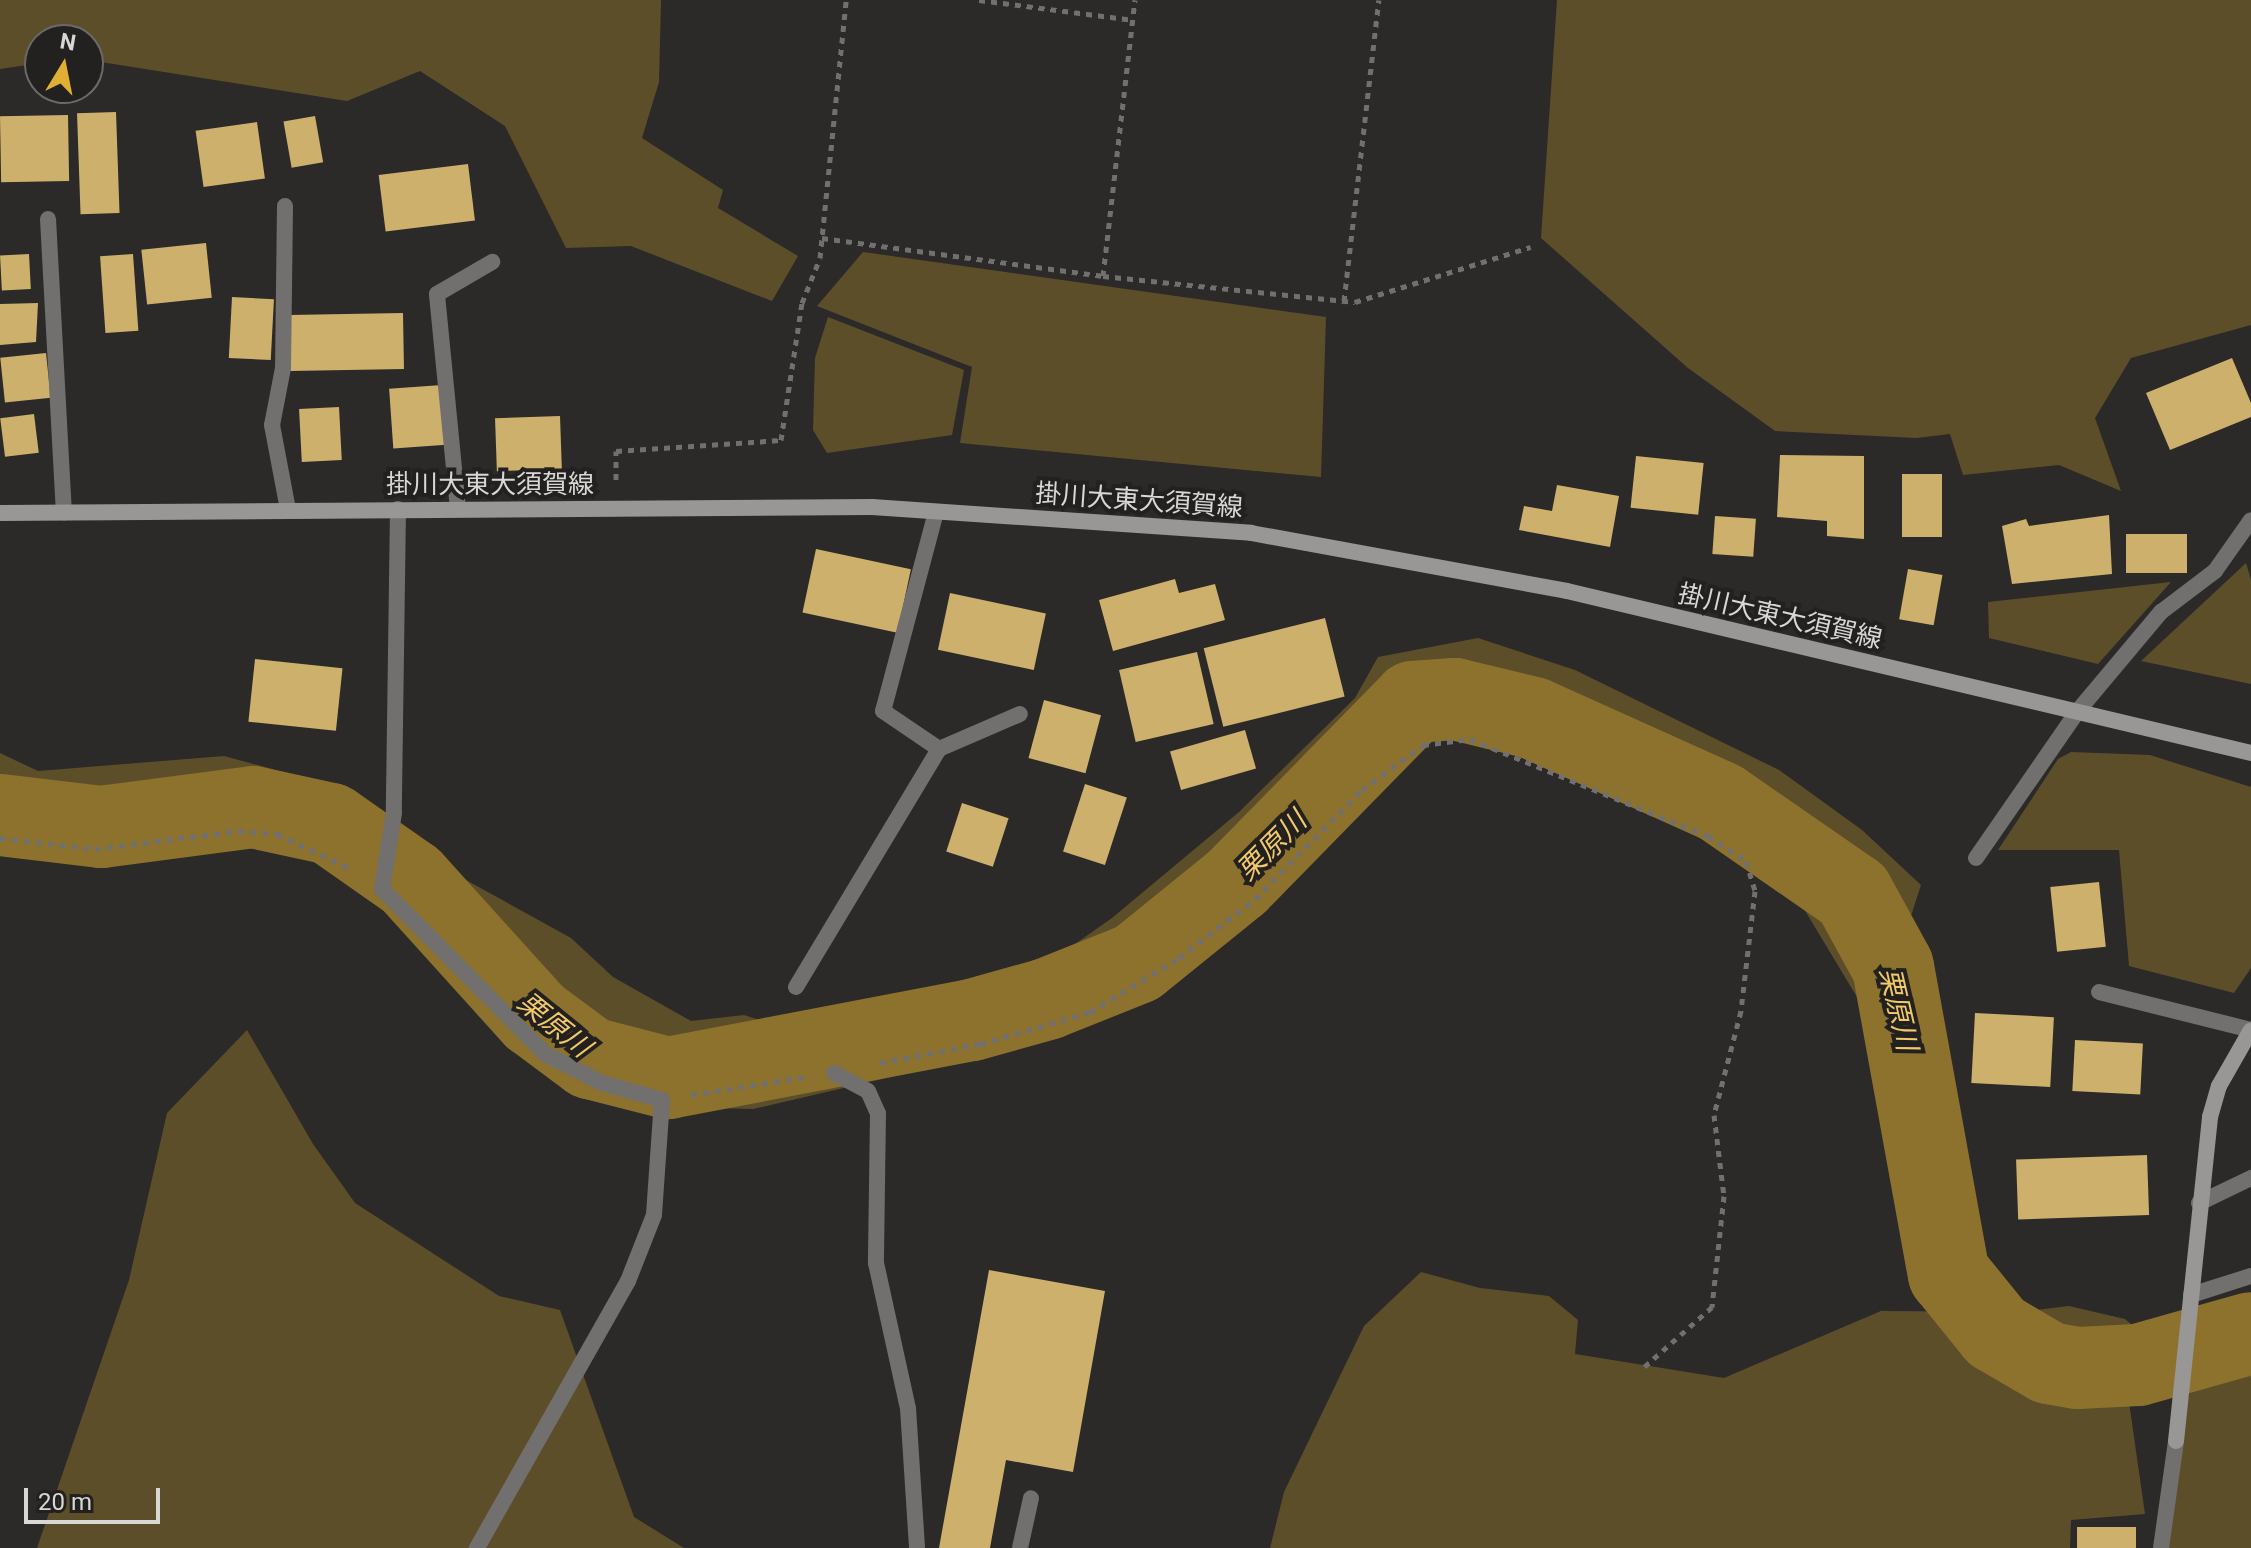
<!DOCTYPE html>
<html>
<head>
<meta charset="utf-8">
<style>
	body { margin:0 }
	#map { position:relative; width:2251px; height:1548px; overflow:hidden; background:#2b2a28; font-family:Roboto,"Noto Sans JP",sans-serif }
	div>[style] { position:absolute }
	.green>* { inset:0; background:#5d4e2a }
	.river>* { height:82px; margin:-41px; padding:0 41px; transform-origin:41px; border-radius:41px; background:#8d722d }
	.building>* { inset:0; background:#ceb06d; transform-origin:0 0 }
	.path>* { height:5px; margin-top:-2.5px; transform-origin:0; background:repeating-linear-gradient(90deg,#71706f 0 6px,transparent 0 12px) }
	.lane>* { height:16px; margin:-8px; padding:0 8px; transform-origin:8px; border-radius:8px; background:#71706f }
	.street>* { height:16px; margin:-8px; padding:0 8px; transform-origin:8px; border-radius:8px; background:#71706f }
	.secondary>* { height:16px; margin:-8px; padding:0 8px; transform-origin:8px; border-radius:8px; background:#989796 }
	span { translate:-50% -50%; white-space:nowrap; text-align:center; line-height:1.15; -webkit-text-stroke:8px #22211f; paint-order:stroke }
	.street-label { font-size:26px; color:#d8d7d6 }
	.water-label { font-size:28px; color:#f2c96a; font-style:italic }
	.north { position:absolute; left:24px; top:24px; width:80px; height:80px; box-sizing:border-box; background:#22211f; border:2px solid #6b6a68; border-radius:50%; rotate:10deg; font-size:22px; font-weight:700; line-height:32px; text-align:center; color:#d8d7d6 }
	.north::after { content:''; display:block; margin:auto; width:28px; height:36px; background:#dfb034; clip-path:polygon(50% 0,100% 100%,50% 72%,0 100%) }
	.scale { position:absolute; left:24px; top:1488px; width:136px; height:36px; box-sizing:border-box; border:4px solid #d8d7d6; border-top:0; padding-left:10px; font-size:24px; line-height:28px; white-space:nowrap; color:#d8d7d6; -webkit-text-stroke:6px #22211f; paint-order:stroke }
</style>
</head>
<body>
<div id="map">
	<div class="green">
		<i style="clip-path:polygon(0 0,661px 0,659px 82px,642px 138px,723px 190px,718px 208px,798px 256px,772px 301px,631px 246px,566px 248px,505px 126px,420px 71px,347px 101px,88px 60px,88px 40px,40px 40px,40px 63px,0 69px)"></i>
		<i style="clip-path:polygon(1557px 0,2251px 0,2251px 325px,2131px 358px,2095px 418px,2121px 491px,2059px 465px,1963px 475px,1950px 434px,1916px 438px,1775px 431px,1688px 368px,1541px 238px)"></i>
		<i style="clip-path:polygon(863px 252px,1326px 317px,1321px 477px,960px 443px,972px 367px,817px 306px)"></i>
		<i style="clip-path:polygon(828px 317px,964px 370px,952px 435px,827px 453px,813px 430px,815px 358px)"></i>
		<i style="clip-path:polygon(2246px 563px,2251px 580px,2251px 684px,2141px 661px)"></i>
		<i style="clip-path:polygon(2171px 582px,2098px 664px,1989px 638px,1988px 602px)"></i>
		<i style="clip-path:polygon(1478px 638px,1575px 670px,1779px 770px,1862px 830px,1921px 885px,1875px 1027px,1789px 884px,1744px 844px,1461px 730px,1414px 740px,1335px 806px,1216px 929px,1072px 1012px,921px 1070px,753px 1109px,667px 1107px,561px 1063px,437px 945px,403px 890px,415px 852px,571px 938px,613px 977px,691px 1021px,744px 1015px,796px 1032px,966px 995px,1041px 968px,1112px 918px,1239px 812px,1355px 698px,1378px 657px)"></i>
		<i style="clip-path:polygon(2071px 752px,2150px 755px,2251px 787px,2251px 968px,2234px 993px,2129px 966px,2119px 850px,1998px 850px,2058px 759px)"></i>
		<i style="clip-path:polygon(0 753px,38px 771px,224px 756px,287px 773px,374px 830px,361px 865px,261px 833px,95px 849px,24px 839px,0 834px)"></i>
		<i style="clip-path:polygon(247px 1030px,313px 1144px,355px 1203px,499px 1296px,560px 1310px,634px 1517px,684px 1548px,37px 1548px,129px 1280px,167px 1113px)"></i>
		<i style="clip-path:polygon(1421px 1272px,1480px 1288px,1549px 1296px,1578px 1320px,1575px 1354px,1724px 1378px,1881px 1311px,2020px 1312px,2069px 1306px,2125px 1319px,2140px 1332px,2138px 1365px,2128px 1395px,2145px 1514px,2071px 1520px,2070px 1548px,1270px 1548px,1284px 1492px,1364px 1326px)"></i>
		<i style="clip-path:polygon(2251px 1355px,2251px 1548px,2167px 1548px,2168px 1494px,2193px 1376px)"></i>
	</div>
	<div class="river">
		<i style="left:0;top:815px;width:102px;rotate:6.8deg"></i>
		<i style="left:101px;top:827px;width:153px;rotate:-7.5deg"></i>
		<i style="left:253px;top:807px;width:80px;rotate:12.3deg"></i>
		<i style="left:331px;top:824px;width:98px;rotate:35deg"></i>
		<i style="left:411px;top:880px;width:185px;rotate:47.9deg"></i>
		<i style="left:535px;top:1017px;width:69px;rotate:36.7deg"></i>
		<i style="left:590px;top:1058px;width:81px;rotate:14.4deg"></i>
		<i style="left:668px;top:1078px;width:309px;rotate:-10.8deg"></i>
		<i style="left:972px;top:1020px;width:78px;rotate:-15.6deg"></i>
		<i style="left:1047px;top:999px;width:97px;rotate:-21.8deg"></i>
		<i style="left:1137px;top:963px;width:129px;rotate:-39deg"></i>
		<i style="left:1237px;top:882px;width:252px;rotate:-45.6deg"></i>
		<i style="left:1413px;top:702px;width:42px;rotate:-4.1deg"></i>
		<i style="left:1455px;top:699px;width:80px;rotate:13.7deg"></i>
		<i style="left:1533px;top:718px;width:205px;rotate:24.2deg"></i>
		<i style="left:1720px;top:802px;width:162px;rotate:34.7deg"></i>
		<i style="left:1853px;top:894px;width:83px;rotate:61.3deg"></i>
		<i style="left:1893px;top:967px;width:312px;rotate:79.7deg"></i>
		<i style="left:1949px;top:1274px;width:75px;rotate:51deg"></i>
		<i style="left:1996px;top:1332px;width:61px;rotate:30.3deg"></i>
		<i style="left:2049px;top:1363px;width:28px;rotate:10deg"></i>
		<i style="left:2077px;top:1368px;width:61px;rotate:-2.8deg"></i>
		<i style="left:2138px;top:1365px;width:117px;rotate:-15.8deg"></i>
	</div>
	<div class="building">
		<i style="left:116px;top:112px;width:101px;height:39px;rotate:88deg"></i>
		<i style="left:68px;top:115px;width:66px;height:68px;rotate:89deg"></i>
		<i style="left:315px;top:116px;width:47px;height:32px;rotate:80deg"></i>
		<i style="left:257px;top:122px;width:57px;height:62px;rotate:82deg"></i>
		<i style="left:468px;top:164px;width:57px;height:90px;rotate:83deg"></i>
		<i style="left:206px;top:243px;width:55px;height:65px;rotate:84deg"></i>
		<i style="left:29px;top:254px;width:35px;height:29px;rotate:87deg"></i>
		<i style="left:133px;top:254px;width:77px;height:33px;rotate:86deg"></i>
		<i style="left:232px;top:297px;width:42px;height:61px;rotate:3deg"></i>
		<i style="clip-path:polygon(38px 303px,36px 342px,0 345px,0 304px)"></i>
		<i style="left:403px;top:313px;width:56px;height:114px;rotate:89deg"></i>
		<i style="left:46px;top:353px;width:45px;height:46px;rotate:84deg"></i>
		<i style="clip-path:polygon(2232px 358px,2251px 403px,2251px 417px,2170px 450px,2146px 393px)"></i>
		<i style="left:442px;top:385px;width:60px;height:53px;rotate:86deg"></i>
		<i style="left:339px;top:407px;width:53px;height:40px;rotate:87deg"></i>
		<i style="left:34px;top:414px;width:39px;height:34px;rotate:83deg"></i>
		<i style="left:560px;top:416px;width:53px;height:65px;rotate:88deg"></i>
		<i style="clip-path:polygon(1780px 455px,1864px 456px,1864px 539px,1827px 536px,1827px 521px,1777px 517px)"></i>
		<i style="left:1636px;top:456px;width:68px;height:52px;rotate:6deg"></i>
		<i style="left:1942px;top:474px;width:63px;height:40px;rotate:90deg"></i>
		<i style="clip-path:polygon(1557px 485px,1619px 496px,1610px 547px,1519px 530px,1524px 506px,1552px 511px)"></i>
		<i style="clip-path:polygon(2109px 515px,2112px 574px,2012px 584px,2002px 526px,2026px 519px,2029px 526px)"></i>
		<i style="left:1715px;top:516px;width:41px;height:38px;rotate:4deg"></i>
		<i style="left:2126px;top:534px;width:61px;height:39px"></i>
		<i style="left:816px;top:549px;width:97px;height:65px;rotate:12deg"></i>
		<i style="left:1908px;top:569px;width:35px;height:51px;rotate:10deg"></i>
		<i style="clip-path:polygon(1175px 579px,1179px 593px,1215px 584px,1225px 620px,1113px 651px,1099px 600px)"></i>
		<i style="left:950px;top:593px;width:98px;height:58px;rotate:12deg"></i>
		<i style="left:1325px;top:618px;width:81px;height:125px;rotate:76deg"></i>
		<i style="left:1197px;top:652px;width:74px;height:80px;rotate:77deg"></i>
		<i style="left:255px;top:659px;width:88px;height:63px;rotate:6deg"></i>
		<i style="left:1044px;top:700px;width:59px;height:60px;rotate:15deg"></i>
		<i style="left:1245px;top:730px;width:40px;height:78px;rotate:74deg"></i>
		<i style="left:1085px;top:784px;width:44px;height:71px;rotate:18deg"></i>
		<i style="left:962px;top:803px;width:49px;height:51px;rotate:18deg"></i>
		<i style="left:2099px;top:882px;width:65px;height:49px;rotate:84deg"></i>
		<i style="left:1975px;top:1013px;width:79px;height:70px;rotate:3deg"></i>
		<i style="left:2075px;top:1040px;width:68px;height:51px;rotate:3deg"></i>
		<i style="left:2147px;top:1155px;width:60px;height:131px;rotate:88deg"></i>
		<i style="clip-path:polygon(989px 1270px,1105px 1291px,1073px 1472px,1006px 1460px,990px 1548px,939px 1548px)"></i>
		<i style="left:2136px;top:1527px;width:21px;height:59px;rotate:90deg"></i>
	</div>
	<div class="path">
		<i style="left:979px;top:0;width:154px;rotate:7.4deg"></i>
		<i style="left:822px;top:238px;width:284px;rotate:7.7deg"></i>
		<i style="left:1103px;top:276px;width:253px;rotate:5.9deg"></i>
		<i style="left:1355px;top:302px;width:184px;rotate:-17.4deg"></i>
		<i style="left:1103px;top:276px;width:278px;rotate:-83.4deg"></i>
		<i style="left:1344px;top:301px;width:303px;rotate:-83.4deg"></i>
		<i style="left:616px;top:480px;width:29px;rotate:-90deg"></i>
		<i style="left:616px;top:451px;width:165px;rotate:-3.8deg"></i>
		<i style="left:781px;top:440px;width:139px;rotate:-81.3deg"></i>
		<i style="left:802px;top:303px;width:48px;rotate:-68.2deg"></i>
		<i style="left:820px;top:258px;width:259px;rotate:-84.2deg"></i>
		<i style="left:0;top:838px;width:96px;rotate:6.6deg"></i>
		<i style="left:95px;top:849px;width:144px;rotate:-7.2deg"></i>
		<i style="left:238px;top:831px;width:39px;rotate:4deg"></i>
		<i style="left:277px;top:834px;width:84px;rotate:25.3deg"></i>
		<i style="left:880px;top:1063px;width:102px;rotate:-10.8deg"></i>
		<i style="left:980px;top:1044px;width:115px;rotate:-16.2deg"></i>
		<i style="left:1090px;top:1012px;width:104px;rotate:-31.2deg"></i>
		<i style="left:1179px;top:958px;width:96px;rotate:-37.8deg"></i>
		<i style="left:1255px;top:899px;width:153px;rotate:-45.5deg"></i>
		<i style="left:1362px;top:790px;width:76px;rotate:-36.4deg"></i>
		<i style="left:1423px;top:745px;width:47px;rotate:-7.3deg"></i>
		<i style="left:1470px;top:739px;width:257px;rotate:22.2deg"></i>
		<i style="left:1708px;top:836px;width:45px;rotate:33.3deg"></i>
		<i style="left:1746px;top:861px;width:31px;rotate:73deg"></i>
		<i style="left:1755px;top:891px;width:121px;rotate:96.7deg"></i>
		<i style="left:1741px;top:1011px;width:107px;rotate:104.6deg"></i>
		<i style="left:1714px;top:1115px;width:82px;rotate:83deg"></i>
		<i style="left:1724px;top:1196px;width:112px;rotate:96.2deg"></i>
		<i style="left:1712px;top:1307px;width:92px;rotate:138.5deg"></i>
		<i style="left:691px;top:1095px;width:114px;rotate:-9.1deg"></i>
	</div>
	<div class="lane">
		<i style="left:285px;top:206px;width:162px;rotate:90.7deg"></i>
		<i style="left:283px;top:368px;width:58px;rotate:100.9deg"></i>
		<i style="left:272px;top:425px;width:86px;rotate:79.3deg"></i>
		<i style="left:48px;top:219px;width:294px;rotate:86.9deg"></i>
		<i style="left:458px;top:509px;width:216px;rotate:-95.6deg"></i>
		<i style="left:437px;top:294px;width:64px;rotate:-30.2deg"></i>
		<i style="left:936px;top:512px;width:206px;rotate:104.9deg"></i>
		<i style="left:883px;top:711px;width:68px;rotate:34.2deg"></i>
		<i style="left:939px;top:749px;width:88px;rotate:-23.4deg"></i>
		<i style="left:1976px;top:858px;width:178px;rotate:-55.3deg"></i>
		<i style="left:796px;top:987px;width:278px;rotate:-59deg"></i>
		<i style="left:834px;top:1073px;width:38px;rotate:28deg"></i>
		<i style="left:868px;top:1091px;width:24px;rotate:66deg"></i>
		<i style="left:878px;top:1113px;width:150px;rotate:90.8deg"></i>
		<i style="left:876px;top:1263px;width:148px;rotate:77.6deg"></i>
		<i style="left:908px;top:1408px;width:140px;rotate:86.3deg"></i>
		<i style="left:2199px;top:1203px;width:58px;rotate:-25.7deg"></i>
		<i style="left:2191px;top:1295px;width:63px;rotate:-17.6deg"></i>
		<i style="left:1020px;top:1548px;width:51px;rotate:-77.6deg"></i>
	</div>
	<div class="street">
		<i style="left:398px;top:509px;width:304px;rotate:90.8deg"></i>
		<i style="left:394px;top:813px;width:77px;rotate:99deg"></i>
		<i style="left:382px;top:889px;width:232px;rotate:45.3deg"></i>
		<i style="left:545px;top:1054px;width:64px;rotate:27deg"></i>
		<i style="left:602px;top:1083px;width:62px;rotate:15.8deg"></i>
		<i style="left:662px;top:1100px;width:115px;rotate:94deg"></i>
		<i style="left:654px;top:1215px;width:71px;rotate:111.5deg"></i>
		<i style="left:628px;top:1281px;width:307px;rotate:119.5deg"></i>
		<i style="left:2077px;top:712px;width:131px;rotate:-50deg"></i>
		<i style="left:2161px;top:612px;width:68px;rotate:-37.2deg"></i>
		<i style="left:2215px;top:571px;width:62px;rotate:-54.8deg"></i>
		<i style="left:2099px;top:992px;width:157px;rotate:14deg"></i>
		<i style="left:2161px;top:1548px;width:108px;rotate:-82deg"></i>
	</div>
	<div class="secondary">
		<i style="left:0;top:513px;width:872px;rotate:-0.39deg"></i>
		<i style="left:872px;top:507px;width:380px;rotate:3.9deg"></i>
		<i style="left:1251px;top:533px;width:321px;rotate:10.4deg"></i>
		<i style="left:1567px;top:591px;width:703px;rotate:13.32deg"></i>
		<i style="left:2176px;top:1441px;width:326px;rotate:-84deg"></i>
		<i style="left:2210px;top:1117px;width:32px;rotate:-74deg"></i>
		<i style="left:2219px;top:1086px;width:64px;rotate:-60.3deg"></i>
	</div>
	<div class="street-label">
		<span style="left:490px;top:485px">掛川大東大須賀線</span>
		<span style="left:1139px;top:501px;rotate:4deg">掛川大東大須賀線</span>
		<span style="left:1780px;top:617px;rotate:13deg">掛川大東大須賀線</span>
	</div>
	<div class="water-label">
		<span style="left:1272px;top:846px;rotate:-45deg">栗原川</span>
		<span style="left:1898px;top:1009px;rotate:77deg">栗原川</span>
		<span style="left:554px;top:1025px;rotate:39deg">栗原川</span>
	</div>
	<div class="north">N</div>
	<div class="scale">20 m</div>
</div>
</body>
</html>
